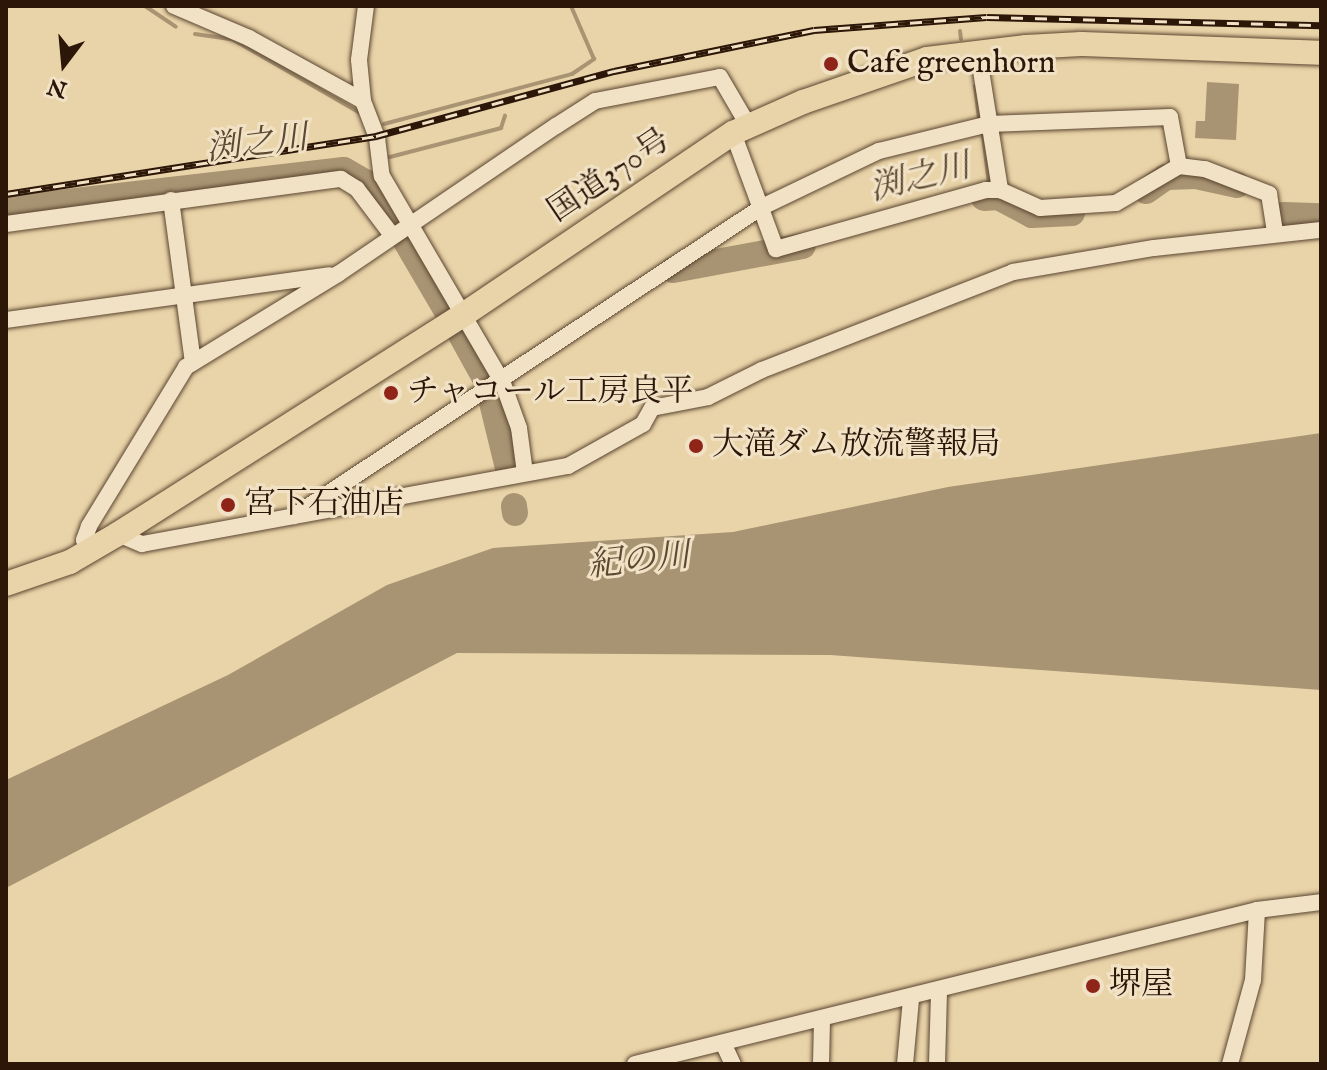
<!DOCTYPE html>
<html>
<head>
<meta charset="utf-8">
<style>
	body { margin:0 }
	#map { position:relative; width:1327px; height:1070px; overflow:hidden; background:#e9d3a8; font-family:"IM FELL English","Noto Serif JP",serif }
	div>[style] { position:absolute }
	.water>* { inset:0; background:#a89372 }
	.stream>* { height:4px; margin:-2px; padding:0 2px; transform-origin:2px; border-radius:2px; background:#a89372 }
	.river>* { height:26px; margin:-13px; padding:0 13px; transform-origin:13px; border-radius:13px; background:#a89372 }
	.roads { filter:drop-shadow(0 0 2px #5a4530) drop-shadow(0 0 2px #5a4530) }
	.minor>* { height:16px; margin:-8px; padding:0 8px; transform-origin:8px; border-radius:8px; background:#f1e2c6 }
	.highway>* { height:24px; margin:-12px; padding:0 12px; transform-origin:12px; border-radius:12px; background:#e9d3a8 }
	.rail>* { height:7px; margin-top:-3.5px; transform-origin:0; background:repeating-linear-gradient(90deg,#f1e2c6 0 12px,#2b1608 0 24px); box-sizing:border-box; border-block:2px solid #2b1608 }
	.dots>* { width:22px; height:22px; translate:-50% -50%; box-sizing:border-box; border:4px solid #f1e2c6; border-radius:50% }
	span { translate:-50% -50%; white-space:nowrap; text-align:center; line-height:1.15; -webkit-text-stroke:6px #f1e2c6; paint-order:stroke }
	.poi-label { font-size:32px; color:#2b1608 }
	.left { translate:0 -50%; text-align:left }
	.street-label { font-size:32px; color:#2b1608 }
	.water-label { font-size:34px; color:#5d4832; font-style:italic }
	.frame { position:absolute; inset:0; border:8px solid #2b1608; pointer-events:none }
	.north { position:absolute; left:24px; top:24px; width:80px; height:80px; -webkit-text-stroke:6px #f1e2c6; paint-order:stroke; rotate:196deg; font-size:22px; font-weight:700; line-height:32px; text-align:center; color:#2b1608 }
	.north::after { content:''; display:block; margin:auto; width:28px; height:36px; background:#2b1608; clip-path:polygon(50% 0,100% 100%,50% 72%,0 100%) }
</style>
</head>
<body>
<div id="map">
	<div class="water">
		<i style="clip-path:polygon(1207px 82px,1239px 84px,1236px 140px,1195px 138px,1196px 121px,1205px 121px)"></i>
		<i style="clip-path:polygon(1321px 433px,1321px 690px,830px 655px,457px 653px,6px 888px,6px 780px,228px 675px,387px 585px,493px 548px,733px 532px,948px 487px)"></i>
	</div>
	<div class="stream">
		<i style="left:145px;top:6px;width:37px;rotate:34deg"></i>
		<i style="left:960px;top:31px;width:8px;rotate:83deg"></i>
		<i style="left:195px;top:34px;width:37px;rotate:8deg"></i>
		<i style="left:232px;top:39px;width:148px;rotate:30deg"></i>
		<i style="left:975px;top:86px;width:32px;rotate:83deg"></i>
		<i style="left:384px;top:124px;width:195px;rotate:-14.9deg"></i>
		<i style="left:572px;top:74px;width:27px;rotate:-34deg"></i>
		<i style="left:594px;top:59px;width:58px;rotate:-113.5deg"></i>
		<i style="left:983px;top:135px;width:49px;rotate:83deg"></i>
		<i style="left:390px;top:157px;width:115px;rotate:-14.6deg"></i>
		<i style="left:501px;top:128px;width:13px;rotate:-72deg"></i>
	</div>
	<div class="river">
		<i style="left:1146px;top:191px;width:24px;rotate:-35deg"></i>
		<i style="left:1166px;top:177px;width:30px;rotate:-2deg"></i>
		<i style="left:1196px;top:176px;width:42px;rotate:12.4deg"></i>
		<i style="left:984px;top:198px;width:14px;rotate:-4deg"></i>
		<i style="left:998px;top:197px;width:38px;rotate:28deg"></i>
		<i style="left:1032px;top:215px;width:40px;rotate:-2.9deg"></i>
		<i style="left:6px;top:209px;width:340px;rotate:-6.6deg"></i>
		<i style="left:344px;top:170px;width:24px;rotate:30deg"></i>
		<i style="left:365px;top:182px;width:29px;rotate:49deg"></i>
		<i style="left:384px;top:204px;width:121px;rotate:59.6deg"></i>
		<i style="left:1283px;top:215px;width:38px;rotate:2deg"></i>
		<i style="left:673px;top:270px;width:132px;rotate:-10.5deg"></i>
		<i style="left:461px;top:335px;width:54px;rotate:61deg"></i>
		<i style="left:487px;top:382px;width:89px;rotate:76.3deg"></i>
		<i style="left:514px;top:506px;width:7px;rotate:82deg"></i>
	</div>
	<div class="roads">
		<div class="minor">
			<i style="left:174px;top:6px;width:82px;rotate:23.1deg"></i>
			<i style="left:249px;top:38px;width:130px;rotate:28.9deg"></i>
			<i style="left:366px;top:6px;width:54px;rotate:97.4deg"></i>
			<i style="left:359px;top:60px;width:41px;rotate:84.4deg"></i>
			<i style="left:363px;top:101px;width:40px;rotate:69deg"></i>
			<i style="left:377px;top:138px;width:38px;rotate:83deg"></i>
			<i style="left:382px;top:176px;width:238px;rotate:59.7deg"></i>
			<i style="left:502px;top:381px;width:50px;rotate:70.1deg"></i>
			<i style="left:519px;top:428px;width:45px;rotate:82.4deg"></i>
			<i style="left:978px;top:52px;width:140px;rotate:80.9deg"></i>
			<i style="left:733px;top:133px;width:124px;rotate:69.7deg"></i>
			<i style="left:776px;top:249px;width:218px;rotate:-15.7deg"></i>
			<i style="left:986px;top:190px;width:14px"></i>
			<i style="left:1000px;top:190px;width:44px;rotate:24.2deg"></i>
			<i style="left:1040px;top:208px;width:76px;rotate:-3.8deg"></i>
			<i style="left:1116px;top:203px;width:73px;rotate:-30.4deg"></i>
			<i style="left:1179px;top:166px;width:26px;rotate:7deg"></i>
			<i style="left:1205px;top:169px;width:69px;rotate:21.3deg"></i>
			<i style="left:1269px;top:194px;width:38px;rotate:81deg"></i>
			<i style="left:171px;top:200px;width:163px;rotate:82.3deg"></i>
			<i style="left:6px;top:224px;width:338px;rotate:-7.7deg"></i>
			<i style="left:341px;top:179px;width:19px;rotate:32deg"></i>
			<i style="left:357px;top:189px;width:56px;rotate:52.9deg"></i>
			<i style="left:6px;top:320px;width:326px;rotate:-7.9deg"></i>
			<i style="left:294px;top:516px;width:561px;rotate:-33.44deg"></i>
			<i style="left:762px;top:207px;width:130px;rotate:-25.6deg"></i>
			<i style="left:879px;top:151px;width:113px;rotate:-13.8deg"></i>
			<i style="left:989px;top:124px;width:181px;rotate:-2.2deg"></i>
			<i style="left:1170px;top:117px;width:50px;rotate:79.6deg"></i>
			<i style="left:118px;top:534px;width:26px;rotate:23deg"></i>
			<i style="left:142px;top:544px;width:433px;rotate:-10.4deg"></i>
			<i style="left:568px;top:466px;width:86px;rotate:-29.2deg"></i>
			<i style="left:643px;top:424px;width:18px;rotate:-61deg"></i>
			<i style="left:652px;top:408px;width:57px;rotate:-11.1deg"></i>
			<i style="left:708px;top:397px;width:60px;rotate:-26.6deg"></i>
			<i style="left:762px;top:370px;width:269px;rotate:-21.3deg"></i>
			<i style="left:1013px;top:272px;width:143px;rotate:-9.7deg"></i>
			<i style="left:1154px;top:248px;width:168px;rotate:-6.2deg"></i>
			<i style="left:91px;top:550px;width:12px;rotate:-125deg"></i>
			<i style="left:84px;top:540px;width:15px;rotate:-70deg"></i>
			<i style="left:89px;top:526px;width:186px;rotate:-58.6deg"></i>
			<i style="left:186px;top:367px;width:178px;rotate:-31.5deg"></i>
			<i style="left:338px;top:274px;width:263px;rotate:-34.2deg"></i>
			<i style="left:556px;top:126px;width:46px;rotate:-32.7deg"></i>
			<i style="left:595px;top:101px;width:127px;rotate:-10.9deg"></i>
			<i style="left:720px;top:77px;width:56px;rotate:59.7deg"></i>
			<i style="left:723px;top:1043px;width:23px;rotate:65deg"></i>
			<i style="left:635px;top:1064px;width:641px;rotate:-13.91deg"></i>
			<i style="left:1257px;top:910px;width:64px;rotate:-7.1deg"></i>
			<i style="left:821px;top:1064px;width:44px;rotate:-88.7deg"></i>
			<i style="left:905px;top:1064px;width:65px;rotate:-84.7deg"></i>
			<i style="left:937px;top:1064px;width:72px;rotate:-88.4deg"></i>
			<i style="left:1230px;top:1064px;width:87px;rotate:-74.7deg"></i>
			<i style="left:1253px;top:980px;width:70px;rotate:-86.7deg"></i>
		</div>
		<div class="highway">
			<i style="left:6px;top:584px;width:68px;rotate:-19deg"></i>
			<i style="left:70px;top:562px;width:56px;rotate:-30.3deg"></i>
			<i style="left:118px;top:534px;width:409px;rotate:-32.4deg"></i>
			<i style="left:463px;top:315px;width:326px;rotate:-34deg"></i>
			<i style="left:733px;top:133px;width:77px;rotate:-23.9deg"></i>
			<i style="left:803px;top:102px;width:131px;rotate:-19.1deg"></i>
			<i style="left:927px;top:59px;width:100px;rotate:-6.9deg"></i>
			<i style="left:1026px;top:47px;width:55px;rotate:-3.1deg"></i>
			<i style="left:1081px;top:44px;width:240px;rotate:2.1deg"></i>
		</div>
	</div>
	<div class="rail">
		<i style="left:6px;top:194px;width:375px;rotate:-8.9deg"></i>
		<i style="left:376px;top:136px;width:247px;rotate:-15.3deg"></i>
		<i style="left:614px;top:71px;width:204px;rotate:-11.6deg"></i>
		<i style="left:814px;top:30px;width:173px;rotate:-4.3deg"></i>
		<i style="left:987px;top:17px;width:334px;rotate:1.4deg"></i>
	</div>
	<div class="dots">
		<i style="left:831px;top:64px;background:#8f2418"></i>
		<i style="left:391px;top:393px;background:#8f2418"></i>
		<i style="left:696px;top:446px;background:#8f2418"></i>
		<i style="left:228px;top:505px;background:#8f2418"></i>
		<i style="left:1093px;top:986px;background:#8f2418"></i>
	</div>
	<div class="poi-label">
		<span class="left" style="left:847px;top:64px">Cafe greenhorn</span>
		<span class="left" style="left:407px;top:393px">チャコール工房良平</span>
		<span class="left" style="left:712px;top:446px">大滝ダム放流警報局</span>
		<span class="left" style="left:244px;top:505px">宮下石油店</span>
		<span class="left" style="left:1109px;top:986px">堺屋</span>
	</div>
	<div class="street-label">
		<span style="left:610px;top:177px;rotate:-34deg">国道370号</span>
	</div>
	<div class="water-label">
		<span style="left:257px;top:144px;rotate:-7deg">渕之川</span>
		<span style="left:920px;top:178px;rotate:-14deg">渕之川</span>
		<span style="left:639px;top:561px;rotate:-6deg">紀の川</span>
	</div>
	<div class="frame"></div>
	<div class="north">N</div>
</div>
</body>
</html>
